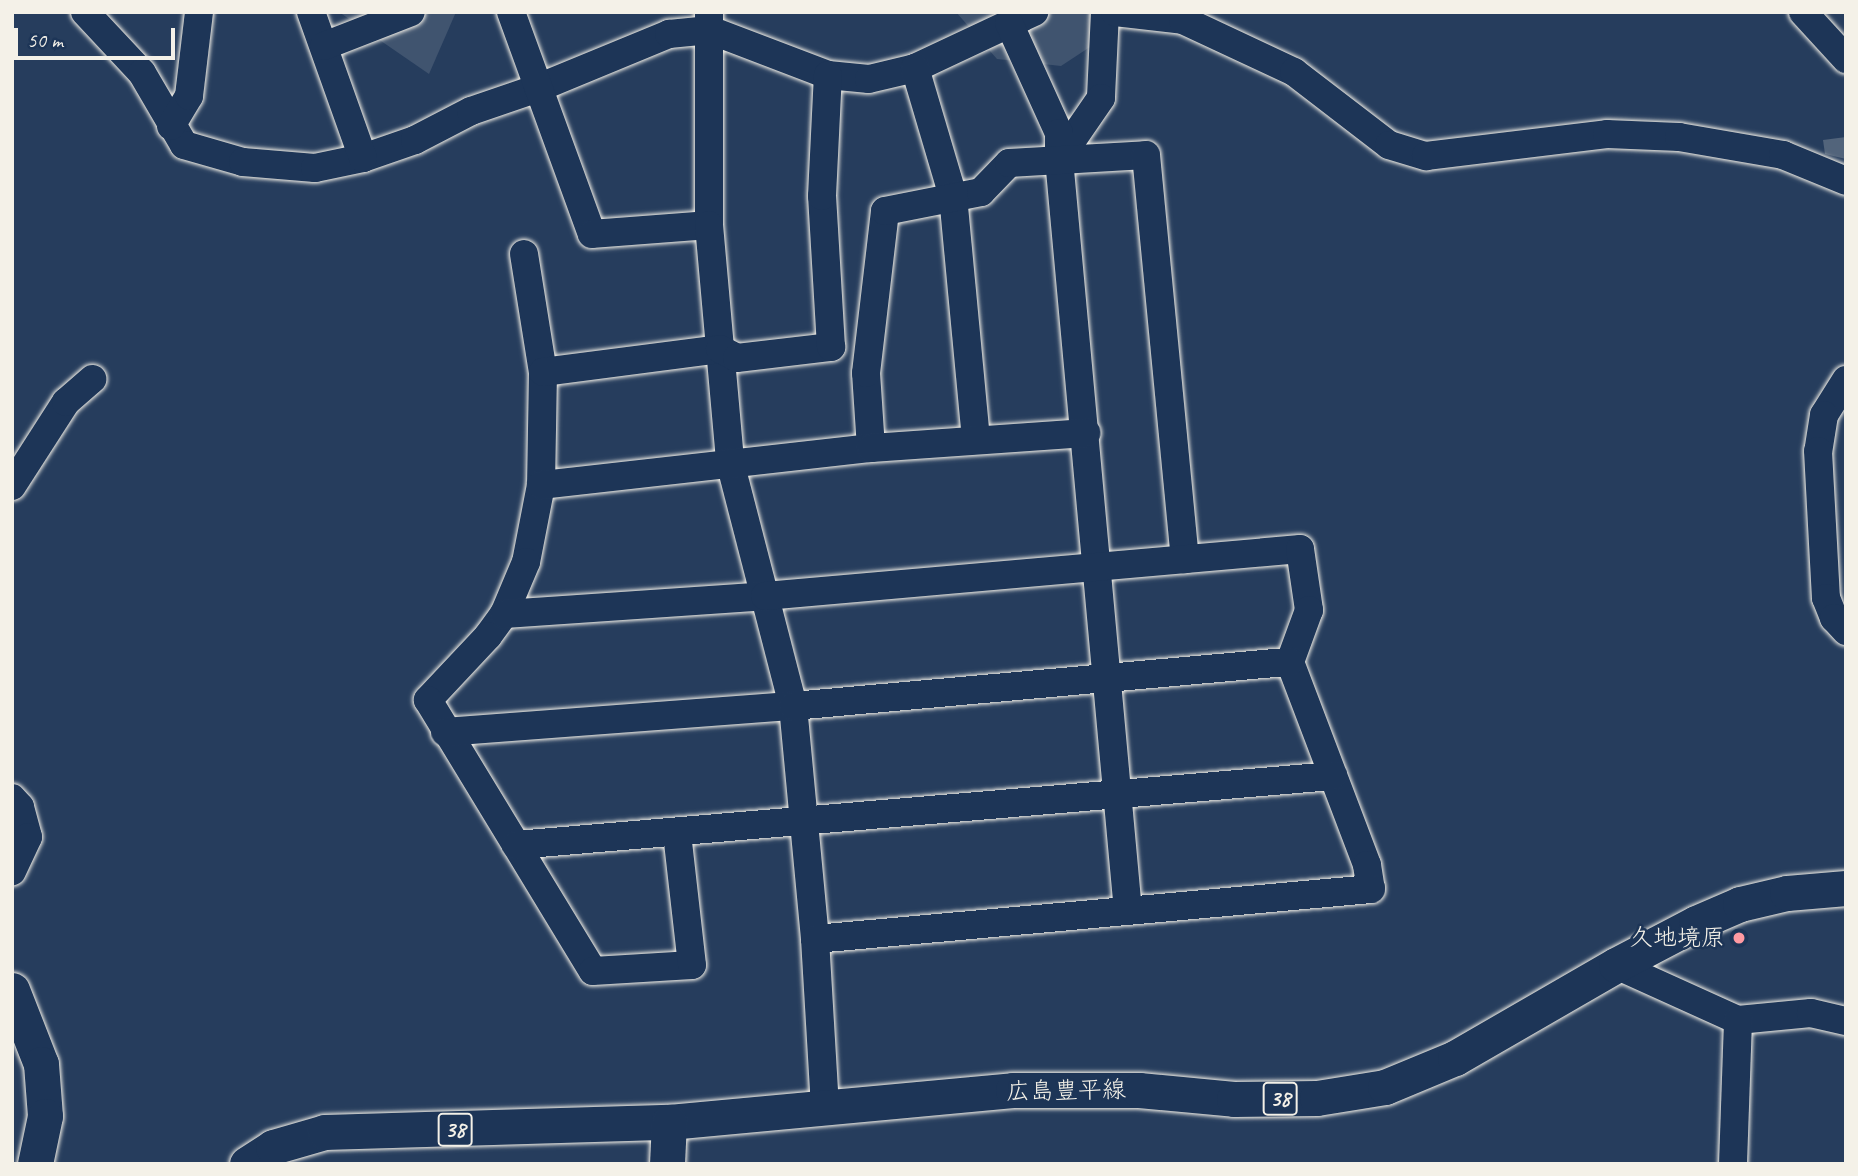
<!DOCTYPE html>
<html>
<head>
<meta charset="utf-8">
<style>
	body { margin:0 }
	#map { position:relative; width:1858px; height:1176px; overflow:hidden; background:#263d5d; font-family:Caveat,"Klee One",sans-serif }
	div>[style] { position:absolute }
	.green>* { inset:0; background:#40546f }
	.building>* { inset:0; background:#52647b }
	.roads { filter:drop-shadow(0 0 2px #f4f1e8) drop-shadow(0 0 2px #f4f1e8) }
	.minor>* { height:28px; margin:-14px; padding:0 14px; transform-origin:14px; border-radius:14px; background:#1d3557 }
	.major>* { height:35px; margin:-17.5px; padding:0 17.5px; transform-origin:17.5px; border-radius:17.5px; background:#1d3557 }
	.dots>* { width:19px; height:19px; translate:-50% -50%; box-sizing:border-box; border:4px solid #1d3557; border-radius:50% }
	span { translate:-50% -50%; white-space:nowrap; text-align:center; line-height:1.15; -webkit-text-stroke:5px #1d3557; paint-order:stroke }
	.shield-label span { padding:2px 5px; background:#1d3557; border:2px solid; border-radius:5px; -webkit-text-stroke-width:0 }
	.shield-label { font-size:23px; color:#f4f1e8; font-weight:700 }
	.poi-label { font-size:24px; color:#f4f1e8 }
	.right { translate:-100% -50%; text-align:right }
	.street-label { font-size:24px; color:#f4f1e8 }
	.frame { position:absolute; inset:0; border:14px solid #f4f1e8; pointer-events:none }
	.scale { position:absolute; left:14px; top:28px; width:161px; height:32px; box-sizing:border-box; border:4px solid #f4f1e8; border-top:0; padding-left:9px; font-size:21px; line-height:24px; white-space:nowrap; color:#f4f1e8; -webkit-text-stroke:5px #1d3557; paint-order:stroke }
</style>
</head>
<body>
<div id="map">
	<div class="green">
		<i style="clip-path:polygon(339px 12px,456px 12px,429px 74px)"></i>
		<i style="clip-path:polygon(956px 12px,1114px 12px,1099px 41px,1061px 66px,997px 59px)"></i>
	</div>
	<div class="building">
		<i style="clip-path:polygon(1846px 137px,1846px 159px,1825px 154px,1823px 140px)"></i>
	</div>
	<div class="roads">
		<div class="minor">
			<i style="left:85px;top:12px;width:83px;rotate:46.9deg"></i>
			<i style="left:142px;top:73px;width:83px;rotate:59.7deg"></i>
			<i style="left:184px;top:145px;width:61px;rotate:16.1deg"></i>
			<i style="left:243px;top:162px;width:72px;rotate:4.8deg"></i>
			<i style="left:315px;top:168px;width:49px;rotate:-11.8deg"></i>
			<i style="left:363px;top:158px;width:55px;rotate:-19.1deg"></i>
			<i style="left:415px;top:140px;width:63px;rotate:-27.4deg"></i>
			<i style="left:471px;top:111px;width:71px;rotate:-18.9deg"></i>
			<i style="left:538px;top:88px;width:142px;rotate:-22.4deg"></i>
			<i style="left:669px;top:34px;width:41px;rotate:-5.6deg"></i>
			<i style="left:710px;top:30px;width:126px;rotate:20.9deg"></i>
			<i style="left:828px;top:75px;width:41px;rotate:5.6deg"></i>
			<i style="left:869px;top:79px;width:47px;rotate:-13.4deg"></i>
			<i style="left:915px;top:68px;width:132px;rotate:-25.2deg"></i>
			<i style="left:311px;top:12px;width:155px;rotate:70.4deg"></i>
			<i style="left:511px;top:12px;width:236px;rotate:70deg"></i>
			<i style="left:592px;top:234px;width:117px;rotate:-4.4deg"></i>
			<i style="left:709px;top:12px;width:213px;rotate:90deg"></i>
			<i style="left:709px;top:225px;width:238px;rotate:84.9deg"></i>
			<i style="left:730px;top:462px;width:252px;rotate:75.5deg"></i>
			<i style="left:793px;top:706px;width:234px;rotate:84.6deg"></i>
			<i style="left:815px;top:939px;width:169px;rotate:86.6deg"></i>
			<i style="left:1105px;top:12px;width:86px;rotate:92.7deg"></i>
			<i style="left:1101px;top:98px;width:74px;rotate:124.5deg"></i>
			<i style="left:1059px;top:159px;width:755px;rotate:84.76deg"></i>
			<i style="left:1115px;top:12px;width:68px;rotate:6.7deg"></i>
			<i style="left:1183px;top:20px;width:123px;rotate:25.1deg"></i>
			<i style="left:1294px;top:72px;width:120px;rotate:37.5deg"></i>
			<i style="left:1389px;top:145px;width:39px;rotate:17deg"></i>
			<i style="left:1426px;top:156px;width:182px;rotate:-6.9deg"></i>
			<i style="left:1607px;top:134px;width:72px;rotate:2.4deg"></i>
			<i style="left:1679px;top:137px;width:106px;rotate:9.8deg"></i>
			<i style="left:1783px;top:155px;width:68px;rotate:22.4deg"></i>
			<i style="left:1803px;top:12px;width:64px;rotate:47.5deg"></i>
			<i style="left:1009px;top:23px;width:121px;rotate:65.6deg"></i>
			<i style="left:1059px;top:133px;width:26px;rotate:90deg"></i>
			<i style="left:324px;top:46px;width:93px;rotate:-21.3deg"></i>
			<i style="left:915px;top:68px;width:134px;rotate:73.5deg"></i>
			<i style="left:953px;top:196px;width:245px;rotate:84.6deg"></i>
			<i style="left:171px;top:126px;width:35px;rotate:-59deg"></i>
			<i style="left:189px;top:96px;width:85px;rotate:-83.2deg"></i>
			<i style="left:524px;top:254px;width:120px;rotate:80.9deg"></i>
			<i style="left:543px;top:372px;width:113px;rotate:91deg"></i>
			<i style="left:541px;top:485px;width:78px;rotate:101deg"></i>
			<i style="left:526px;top:562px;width:56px;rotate:112.9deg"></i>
			<i style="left:504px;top:614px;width:27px;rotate:126deg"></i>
			<i style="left:488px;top:636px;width:88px;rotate:133.2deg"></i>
			<i style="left:428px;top:700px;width:317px;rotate:58.7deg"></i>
			<i style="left:593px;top:971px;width:99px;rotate:-3.5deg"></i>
			<i style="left:692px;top:965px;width:133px;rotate:-96.5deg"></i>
			<i style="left:543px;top:372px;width:178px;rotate:-7.4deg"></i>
			<i style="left:720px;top:349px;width:19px;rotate:28deg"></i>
			<i style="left:737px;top:358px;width:95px;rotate:-6.7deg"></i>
			<i style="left:831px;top:347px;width:151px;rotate:-93.4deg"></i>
			<i style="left:822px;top:196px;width:121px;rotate:-87.2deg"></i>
			<i style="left:1846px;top:380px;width:41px;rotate:122.2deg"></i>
			<i style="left:1824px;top:415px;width:36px;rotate:99deg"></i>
			<i style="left:1818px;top:451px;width:147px;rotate:86.9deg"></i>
			<i style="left:1826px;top:598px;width:22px;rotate:68deg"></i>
			<i style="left:1834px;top:618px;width:18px;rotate:47deg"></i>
			<i style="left:871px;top:448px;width:75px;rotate:-93.8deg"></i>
			<i style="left:866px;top:373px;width:163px;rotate:-83.3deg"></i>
			<i style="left:885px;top:211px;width:98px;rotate:-11.2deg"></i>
			<i style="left:981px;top:192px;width:40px;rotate:-46deg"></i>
			<i style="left:1009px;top:163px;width:137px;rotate:-3.3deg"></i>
			<i style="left:1146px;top:155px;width:406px;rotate:84.5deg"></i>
			<i style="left:541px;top:485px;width:332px;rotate:-6.4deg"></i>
			<i style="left:871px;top:448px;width:216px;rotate:-4deg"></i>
			<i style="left:12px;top:486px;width:100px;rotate:-57.3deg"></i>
			<i style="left:66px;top:402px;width:35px;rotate:-41deg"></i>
			<i style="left:504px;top:614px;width:262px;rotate:-3.9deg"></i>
			<i style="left:765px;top:596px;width:537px;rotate:-5.02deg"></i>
			<i style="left:1300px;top:549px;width:62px;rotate:81.6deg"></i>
			<i style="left:1309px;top:610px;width:55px;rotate:110.1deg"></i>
			<i style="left:1290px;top:662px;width:217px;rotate:69.2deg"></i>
			<i style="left:1367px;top:865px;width:24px;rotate:81deg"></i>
			<i style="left:1371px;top:889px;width:558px;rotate:174.86deg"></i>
			<i style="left:445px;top:732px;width:349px;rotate:-4.3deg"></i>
			<i style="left:793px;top:706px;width:499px;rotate:-5.1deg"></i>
			<i style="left:12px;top:798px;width:12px;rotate:48deg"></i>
			<i style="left:20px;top:807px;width:31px;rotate:75deg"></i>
			<i style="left:28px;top:837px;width:38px;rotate:115deg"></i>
			<i style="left:516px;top:845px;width:820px;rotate:-4.83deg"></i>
			<i style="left:1616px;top:965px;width:134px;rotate:24.3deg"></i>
			<i style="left:1738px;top:1020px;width:73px;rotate:-5.5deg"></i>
			<i style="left:1811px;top:1013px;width:36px;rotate:13deg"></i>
			<i style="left:1733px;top:1164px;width:144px;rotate:-88deg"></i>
		</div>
		<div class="major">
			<i style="left:12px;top:990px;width:79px;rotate:68.6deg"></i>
			<i style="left:41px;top:1064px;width:52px;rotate:85.6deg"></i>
			<i style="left:45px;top:1116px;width:49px;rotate:101.8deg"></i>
			<i style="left:247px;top:1164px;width:31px;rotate:-33deg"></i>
			<i style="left:273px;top:1147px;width:54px;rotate:-16.1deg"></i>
			<i style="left:325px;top:1132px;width:344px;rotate:-1.7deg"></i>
			<i style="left:669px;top:1122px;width:345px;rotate:-5.3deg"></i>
			<i style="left:1013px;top:1090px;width:126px"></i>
			<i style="left:1139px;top:1090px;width:95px;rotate:5.4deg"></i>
			<i style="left:1234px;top:1099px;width:83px;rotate:-0.7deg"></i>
			<i style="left:1317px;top:1098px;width:69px;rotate:-9.2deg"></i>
			<i style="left:1385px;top:1087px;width:76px;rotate:-22.5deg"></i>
			<i style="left:1455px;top:1058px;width:186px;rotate:-30deg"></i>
			<i style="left:1616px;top:965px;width:90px;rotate:-27.7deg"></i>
			<i style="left:1696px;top:923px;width:48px;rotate:-23.4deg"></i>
			<i style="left:1740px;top:904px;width:48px;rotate:-13.2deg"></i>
			<i style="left:1787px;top:893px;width:59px;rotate:-4.8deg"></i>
			<i style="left:667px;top:1164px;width:42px;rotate:-87.3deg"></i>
		</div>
	</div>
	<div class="dots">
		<i style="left:1739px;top:938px;background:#ff9aa2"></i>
	</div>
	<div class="shield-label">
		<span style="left:1280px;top:1099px">38</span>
		<span style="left:455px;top:1130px">38</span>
	</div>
	<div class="poi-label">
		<span class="right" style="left:1725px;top:938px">久地境原</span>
	</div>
	<div class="street-label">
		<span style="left:1066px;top:1091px;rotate:-1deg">広島豊平線</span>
	</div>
	<div class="frame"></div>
	<div class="scale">50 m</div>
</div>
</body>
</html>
